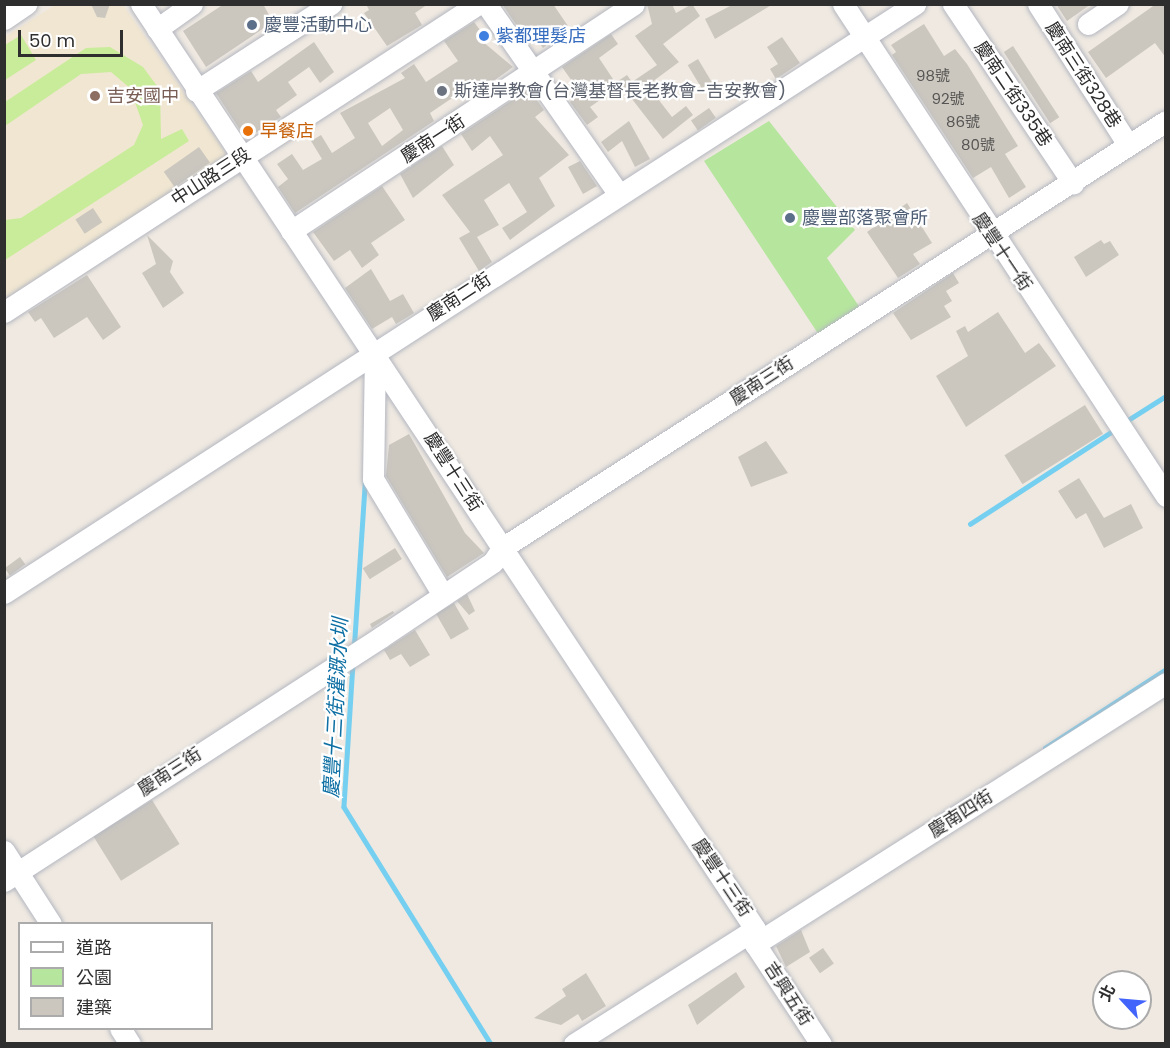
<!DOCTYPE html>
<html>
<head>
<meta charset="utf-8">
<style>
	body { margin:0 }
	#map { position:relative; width:1170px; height:1048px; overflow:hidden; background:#efe9e1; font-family:Poppins,"Noto Sans TC",sans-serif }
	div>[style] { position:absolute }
	.education>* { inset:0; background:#f0e6d1 }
	.green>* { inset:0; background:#b6e59e }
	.pitch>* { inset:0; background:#c9ec9a }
	.stream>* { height:4.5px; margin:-2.25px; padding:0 2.25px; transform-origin:2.25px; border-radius:2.25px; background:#75cff0 }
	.building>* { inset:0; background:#cbc7bf; transform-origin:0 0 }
	.roads { filter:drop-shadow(0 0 2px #b4b7c1) drop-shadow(0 0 2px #b4b7c1) }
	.minor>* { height:21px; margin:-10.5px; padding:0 10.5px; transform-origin:10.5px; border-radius:10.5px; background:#fff }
	.dots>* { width:16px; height:16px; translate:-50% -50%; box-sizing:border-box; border:3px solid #fff; border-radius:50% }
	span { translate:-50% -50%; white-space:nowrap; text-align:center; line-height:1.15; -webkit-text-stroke:4.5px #fff; paint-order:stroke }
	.number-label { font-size:15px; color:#555452 }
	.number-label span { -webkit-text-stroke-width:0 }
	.service-label { font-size:18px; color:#4e5e75 }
	.left { translate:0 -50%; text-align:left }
	.shop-label { font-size:18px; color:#366cbe }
	.street-label { font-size:18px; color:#2e2e2e }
	.worship-label { font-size:18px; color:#5b616d }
	.education-label { font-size:18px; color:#785e54 }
	.food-label { font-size:18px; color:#c56008 }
	.water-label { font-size:20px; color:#0d6fa3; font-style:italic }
	.frame { position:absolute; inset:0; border:6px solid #2e2e2e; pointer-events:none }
	.legend { position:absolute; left:18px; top:922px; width:195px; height:108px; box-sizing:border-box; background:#fff; border:2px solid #ababab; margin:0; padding:8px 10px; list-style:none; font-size:18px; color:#2e2e2e }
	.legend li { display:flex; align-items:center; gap:12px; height:30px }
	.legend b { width:30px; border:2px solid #ababab }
	.north { position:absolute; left:1092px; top:970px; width:60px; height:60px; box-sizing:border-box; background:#fff; border:2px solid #ababab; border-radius:50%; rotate:296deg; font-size:16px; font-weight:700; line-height:24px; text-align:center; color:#2e2e2e }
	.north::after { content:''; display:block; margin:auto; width:21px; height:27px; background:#4264fb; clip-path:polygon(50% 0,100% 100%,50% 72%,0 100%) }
	.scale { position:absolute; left:18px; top:30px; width:105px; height:27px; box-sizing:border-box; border:3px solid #2e2e2e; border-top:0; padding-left:8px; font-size:18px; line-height:21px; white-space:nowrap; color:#2e2e2e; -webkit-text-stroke:4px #fff; paint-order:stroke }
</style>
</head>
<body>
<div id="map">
	<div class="education">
		<i style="clip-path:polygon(55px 5px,123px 5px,228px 156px,5px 299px,5px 37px)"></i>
	</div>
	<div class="green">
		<i style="clip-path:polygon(769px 121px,855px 230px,827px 258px,862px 311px,821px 338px,704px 161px)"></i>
	</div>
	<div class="pitch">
		<i style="clip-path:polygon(21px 35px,36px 60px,5px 80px,5px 45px)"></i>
		<i style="clip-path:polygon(110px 47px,143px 67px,160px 90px,161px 139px,182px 129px,189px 141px,5px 260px,5px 220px,21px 218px,134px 145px,143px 125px,130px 88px,111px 72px,81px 74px,5px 126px,5px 102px,86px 48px)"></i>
	</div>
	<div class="stream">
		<i style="left:1125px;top:422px;width:49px;rotate:-32.4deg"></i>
		<i style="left:970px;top:524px;width:174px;rotate:-33.1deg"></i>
		<i style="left:354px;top:645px;width:165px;rotate:-86.2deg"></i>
		<i style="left:353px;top:663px;width:144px;rotate:93.6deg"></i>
		<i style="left:344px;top:807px;width:279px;rotate:58.2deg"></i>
		<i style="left:1045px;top:748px;width:145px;rotate:-33.1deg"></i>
	</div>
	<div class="building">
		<i style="clip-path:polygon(91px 4px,110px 4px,105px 18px,97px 17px)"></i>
		<i style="clip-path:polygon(224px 4px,263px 4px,273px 22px,206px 67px,183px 31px)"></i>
		<i style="clip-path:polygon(366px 4px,428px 4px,415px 13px,422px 25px,387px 46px,364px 13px,369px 10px)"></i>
		<i style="clip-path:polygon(502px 4px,553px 4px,568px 26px,543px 48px,534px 35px,527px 40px)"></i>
		<i style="clip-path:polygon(647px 4px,672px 4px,676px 13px,692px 4px,700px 16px,663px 44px,679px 62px,652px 82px,658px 99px,672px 117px,686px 106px,693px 115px,663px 139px,618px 81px,627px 75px,632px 82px,657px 65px,635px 36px,652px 24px)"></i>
		<i style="clip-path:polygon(734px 4px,773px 4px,715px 39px,705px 19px)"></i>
		<i style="clip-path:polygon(1056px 4px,1091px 4px,1067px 21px)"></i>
		<i style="clip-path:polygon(1156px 4px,1166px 4px,1166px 58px,1155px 43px,1106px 78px,1088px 52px)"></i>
		<i style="clip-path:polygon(evenodd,474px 22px,486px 38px,482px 41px,513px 67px,478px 92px,474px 85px,458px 94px,430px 113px,434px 121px,295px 213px,278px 187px,288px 179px,277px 164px,292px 154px,303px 170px,322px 159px,311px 141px,321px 135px,332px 153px,355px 138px,340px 113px,405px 78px,401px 73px,414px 64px,426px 82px,458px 61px,444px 41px,474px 22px,390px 108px,403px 130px,382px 146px,368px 123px,390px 108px)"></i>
		<i style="clip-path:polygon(924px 24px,944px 56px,955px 49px,967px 64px,1018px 146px,1005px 154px,1026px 187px,1009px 198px,991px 167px,973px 178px,892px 55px,896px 52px,891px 45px)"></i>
		<i style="clip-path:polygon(611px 34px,618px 44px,599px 58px,615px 82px,610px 85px,613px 91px,590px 107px,598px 117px,587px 125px,570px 102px,581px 94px,562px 67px)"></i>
		<i style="clip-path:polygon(782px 37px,800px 63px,776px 79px,770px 69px,778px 64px,767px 47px)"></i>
		<i style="clip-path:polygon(314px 42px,334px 72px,320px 83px,309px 67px,288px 82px,297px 95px,276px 110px,281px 117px,246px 139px,216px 93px,251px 71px,258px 82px)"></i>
		<i style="left:1013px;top:46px;width:85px;height:11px;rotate:57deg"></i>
		<i style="left:698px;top:59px;width:27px;height:12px;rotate:59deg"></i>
		<i style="clip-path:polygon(529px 89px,544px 110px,535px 117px,569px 155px,539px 178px,555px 206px,510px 240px,502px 228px,527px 212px,509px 183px,484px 200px,499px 225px,477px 237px,492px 262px,479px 271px,459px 238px,470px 232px,442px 195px,503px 155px,490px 136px,472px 151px,461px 134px)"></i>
		<i style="left:709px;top:108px;width:12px;height:22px;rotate:55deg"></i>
		<i style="clip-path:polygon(629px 121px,650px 159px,635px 167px,622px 141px,608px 152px,601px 142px)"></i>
		<i style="clip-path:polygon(442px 146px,454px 165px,413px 198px,400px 174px)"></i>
		<i style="left:199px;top:147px;width:19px;height:43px;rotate:55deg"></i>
		<i style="clip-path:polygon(580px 161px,597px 186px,583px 194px,568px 167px)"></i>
		<i style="clip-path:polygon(382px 186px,405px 220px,371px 243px,379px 255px,362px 268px,350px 250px,334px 261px,313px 232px)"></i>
		<i style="clip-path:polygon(907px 203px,932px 243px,913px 254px,920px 264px,898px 278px,867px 232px)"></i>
		<i style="left:93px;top:208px;width:17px;height:21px;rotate:57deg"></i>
		<i style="clip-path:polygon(147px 235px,173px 261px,170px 272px,184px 293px,163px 308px,142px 273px,156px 264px)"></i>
		<i style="clip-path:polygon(1101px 240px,1104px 244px,1110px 241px,1119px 255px,1086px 277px,1074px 257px)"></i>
		<i style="clip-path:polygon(371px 269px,390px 301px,403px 294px,414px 313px,396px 324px,392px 317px,372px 329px,345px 288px)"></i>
		<i style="clip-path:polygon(953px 273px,959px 283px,946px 291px,952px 301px,944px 306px,951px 317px,911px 340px,893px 313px)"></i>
		<i style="clip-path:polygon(87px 275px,121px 327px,103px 340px,87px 317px,54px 338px,41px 318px,35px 322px,28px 312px)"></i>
		<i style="clip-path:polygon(998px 312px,1025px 353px,1039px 343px,1056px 366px,966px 427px,936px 376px,968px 356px,956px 331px,965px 326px,968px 332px)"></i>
		<i style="left:1085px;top:405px;width:34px;height:95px;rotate:58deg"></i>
		<i style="clip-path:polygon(409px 434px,465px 533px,484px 553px,447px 577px,386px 476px,389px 445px)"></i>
		<i style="clip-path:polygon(766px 441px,788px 473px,751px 487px,738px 457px)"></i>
		<i style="clip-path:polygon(1079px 478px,1104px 518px,1131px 504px,1143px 528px,1104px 548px,1086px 513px,1076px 519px,1058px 491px)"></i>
		<i style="left:395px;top:548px;width:13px;height:38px;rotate:58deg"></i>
		<i style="left:20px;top:557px;width:9px;height:19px;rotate:54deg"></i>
		<i style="clip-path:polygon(467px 594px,475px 611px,469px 615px,457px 601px)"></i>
		<i style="left:454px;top:603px;width:30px;height:21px;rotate:60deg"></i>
		<i style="clip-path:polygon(393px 611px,394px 613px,372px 628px,370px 624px)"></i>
		<i style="clip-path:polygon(415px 630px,430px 655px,410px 667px,401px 654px,390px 660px,384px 650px)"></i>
		<i style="left:152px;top:800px;width:52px;height:69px;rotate:58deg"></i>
		<i style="clip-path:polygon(801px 930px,810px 952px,786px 967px,776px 946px)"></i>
		<i style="left:823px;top:948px;width:19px;height:17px;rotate:55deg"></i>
		<i style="clip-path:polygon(736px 972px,745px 987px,697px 1025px,688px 1005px)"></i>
		<i style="clip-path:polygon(586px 973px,606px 1006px,582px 1021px,578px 1014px,561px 1025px,534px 1018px,566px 996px,562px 989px)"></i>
	</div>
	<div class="roads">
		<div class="minor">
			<i style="left:141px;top:4px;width:1110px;rotate:56.42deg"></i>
			<i style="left:755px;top:929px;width:15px;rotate:90deg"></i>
			<i style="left:486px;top:4px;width:229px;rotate:55.1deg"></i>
			<i style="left:843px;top:4px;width:589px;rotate:56.71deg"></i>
			<i style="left:953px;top:4px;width:216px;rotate:56.2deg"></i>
			<i style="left:1038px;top:4px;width:167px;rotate:57.4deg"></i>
			<i style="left:4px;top:19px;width:27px;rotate:-34deg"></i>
			<i style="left:1088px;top:24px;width:36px;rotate:-34deg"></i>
			<i style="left:157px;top:29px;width:43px;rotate:-35.5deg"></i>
			<i style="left:196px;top:91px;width:161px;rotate:-32.8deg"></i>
			<i style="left:291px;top:231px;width:411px;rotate:-33.5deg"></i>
			<i style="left:4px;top:312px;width:565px;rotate:-33.02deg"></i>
			<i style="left:375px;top:352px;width:127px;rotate:90.9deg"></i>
			<i style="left:373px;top:479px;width:135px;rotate:58.9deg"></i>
			<i style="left:4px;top:593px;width:1085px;rotate:-32.88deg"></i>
			<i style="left:4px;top:851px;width:87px;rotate:57.2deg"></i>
			<i style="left:4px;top:881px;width:449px;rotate:-32.9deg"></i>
			<i style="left:381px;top:637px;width:135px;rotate:-33.8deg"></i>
			<i style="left:493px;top:562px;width:17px;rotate:-57deg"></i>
			<i style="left:502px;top:548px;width:789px;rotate:-32.74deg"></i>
			<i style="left:755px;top:944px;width:487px;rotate:-32.4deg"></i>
			<i style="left:755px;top:944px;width:120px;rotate:56.6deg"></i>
			<i style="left:120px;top:1028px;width:19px;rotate:58deg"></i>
			<i style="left:574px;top:1044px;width:214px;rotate:-32.4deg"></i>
		</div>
	</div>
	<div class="dots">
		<i style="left:252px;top:25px;background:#5c6f8a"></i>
		<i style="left:484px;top:36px;background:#3f7fe0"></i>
		<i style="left:442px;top:91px;background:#6b7280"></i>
		<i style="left:95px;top:96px;background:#8d6e63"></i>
		<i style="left:248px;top:131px;background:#e8710a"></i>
		<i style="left:790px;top:218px;background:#5c6f8a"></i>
	</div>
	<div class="number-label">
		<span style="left:933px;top:76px">98號</span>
		<span style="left:948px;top:99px">92號</span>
		<span style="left:963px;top:122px">86號</span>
		<span style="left:978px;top:145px">80號</span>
	</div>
	<div class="service-label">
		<span class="left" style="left:264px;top:25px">慶豐活動中心</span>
		<span class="left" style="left:802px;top:218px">慶豐部落聚會所</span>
	</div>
	<div class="shop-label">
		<span class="left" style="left:496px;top:36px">紫都理髮店</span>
	</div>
	<div class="street-label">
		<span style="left:1083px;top:75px;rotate:57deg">慶南三街328巷</span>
		<span style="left:1013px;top:94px;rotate:56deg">慶南二街335巷</span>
		<span style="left:433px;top:139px;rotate:-33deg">慶南一街</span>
		<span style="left:211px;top:177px;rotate:-33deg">中山路三段</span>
		<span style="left:1002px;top:252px;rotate:56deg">慶豐十一街</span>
		<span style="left:459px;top:297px;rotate:-33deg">慶南二街</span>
		<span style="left:762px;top:381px;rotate:-33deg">慶南三街</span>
		<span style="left:453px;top:472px;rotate:57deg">慶豐十三街</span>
		<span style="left:170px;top:772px;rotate:-33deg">慶南三街</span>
		<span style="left:961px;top:814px;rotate:-32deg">慶南四街</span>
		<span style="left:722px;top:878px;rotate:56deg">慶豐十三街</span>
		<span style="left:788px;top:994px;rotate:57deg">吉興五街</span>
	</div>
	<div class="worship-label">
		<span class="left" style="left:454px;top:91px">斯達岸教會(台灣基督長老教會-吉安教會)</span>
	</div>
	<div class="education-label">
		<span class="left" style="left:107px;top:96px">吉安國中</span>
	</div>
	<div class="food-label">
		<span class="left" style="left:260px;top:131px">早餐店</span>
	</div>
	<div class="water-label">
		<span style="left:336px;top:708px;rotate:-87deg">慶豐十三街灌溉水圳</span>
	</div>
	<div class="frame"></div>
	<ul class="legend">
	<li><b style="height:8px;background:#fff"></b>道路</li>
	<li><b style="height:16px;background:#b6e59e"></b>公園</li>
	<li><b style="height:16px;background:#cbc7bf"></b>建築</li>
	</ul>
	<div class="north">北</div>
	<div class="scale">50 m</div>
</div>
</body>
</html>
